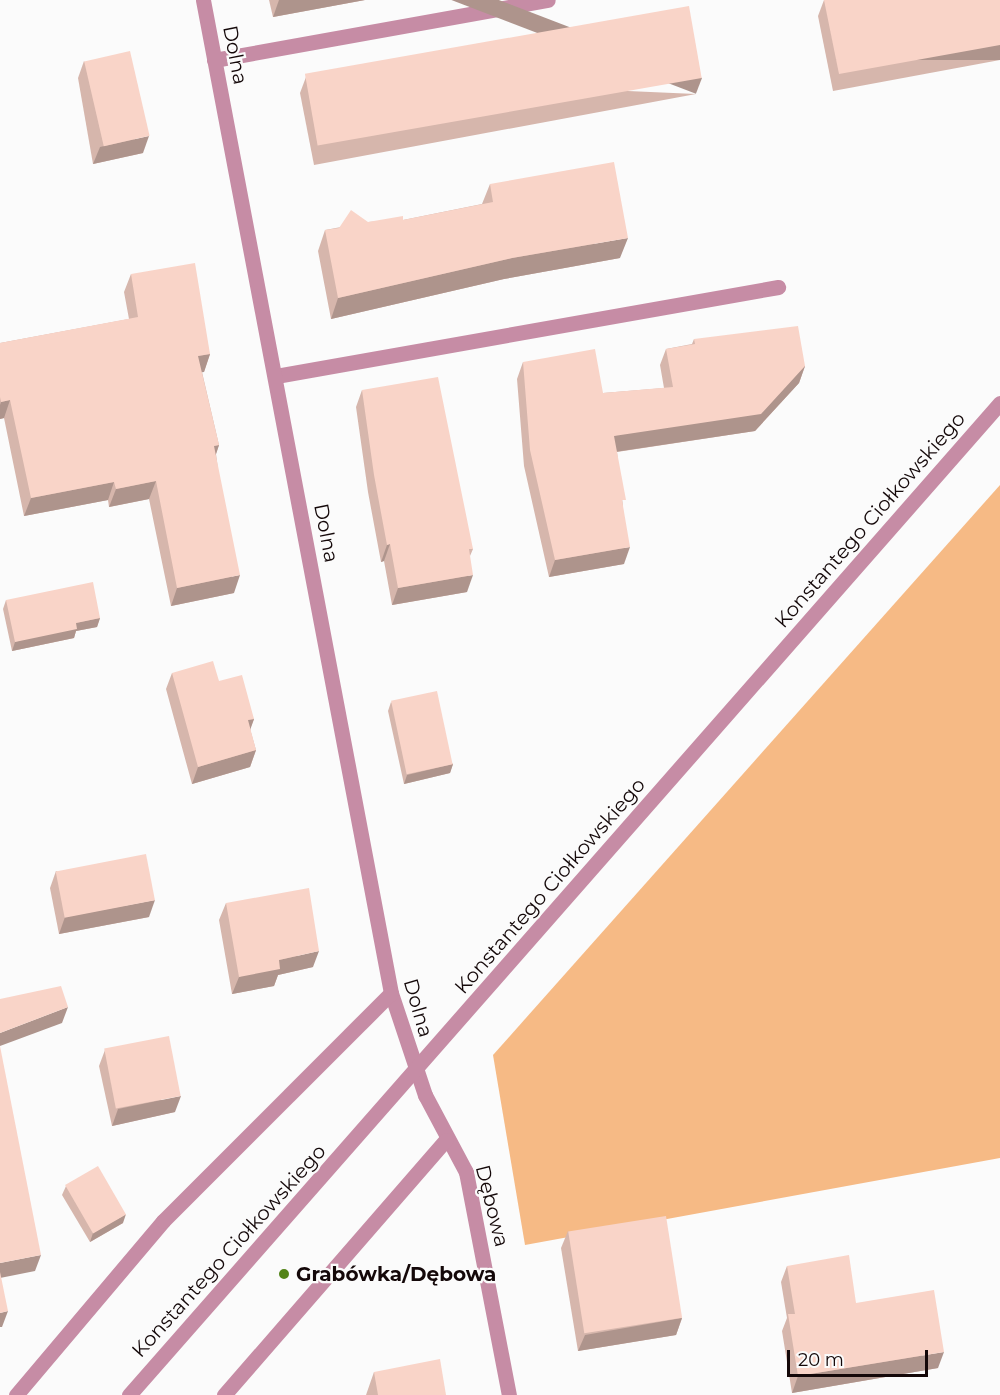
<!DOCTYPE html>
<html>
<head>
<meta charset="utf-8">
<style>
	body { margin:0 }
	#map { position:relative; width:1000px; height:1395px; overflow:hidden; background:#fbfbfb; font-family:Montserrat,sans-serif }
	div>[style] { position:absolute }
	.green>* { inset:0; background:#f6ba85 }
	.service>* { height:15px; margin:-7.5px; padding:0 7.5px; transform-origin:7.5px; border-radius:7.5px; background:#c68ca5 }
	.minor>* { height:15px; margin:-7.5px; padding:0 7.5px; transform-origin:7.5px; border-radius:7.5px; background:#c68ca5 }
	.tertiary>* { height:15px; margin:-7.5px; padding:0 7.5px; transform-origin:7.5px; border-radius:7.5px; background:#c68ca5 }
	.wall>* { inset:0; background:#d6b6ac }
	.shaded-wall>* { inset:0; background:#ae948c; transform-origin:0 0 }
	.building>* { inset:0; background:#f9d4c8; transform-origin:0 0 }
	.dots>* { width:16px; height:16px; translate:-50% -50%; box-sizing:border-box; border:3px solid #fbfbfb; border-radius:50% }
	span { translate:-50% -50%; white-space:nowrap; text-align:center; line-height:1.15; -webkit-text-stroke:4.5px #fbfbfb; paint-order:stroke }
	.street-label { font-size:20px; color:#140809 }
	.poi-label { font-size:20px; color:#140809; font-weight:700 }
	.left { translate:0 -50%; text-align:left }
	.scale { position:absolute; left:787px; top:1350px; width:141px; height:27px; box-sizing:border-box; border:3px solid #140809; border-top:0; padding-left:8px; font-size:18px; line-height:21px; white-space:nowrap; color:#140809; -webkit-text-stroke:4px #fbfbfb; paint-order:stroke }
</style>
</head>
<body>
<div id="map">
	<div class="green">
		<i style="clip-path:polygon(1000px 485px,1000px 1158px,525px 1245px,493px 1055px)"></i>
	</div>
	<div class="service">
		<i style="left:214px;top:60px;width:339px;rotate:-10.2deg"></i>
		<i style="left:276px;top:376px;width:510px;rotate:-10.05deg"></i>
	</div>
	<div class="minor">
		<i style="left:203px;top:0;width:1011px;rotate:79.28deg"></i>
		<i style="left:391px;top:993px;width:108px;rotate:71.6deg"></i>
		<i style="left:425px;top:1095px;width:87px;rotate:62deg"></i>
		<i style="left:466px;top:1172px;width:227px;rotate:79.1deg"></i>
		<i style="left:16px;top:1395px;width:228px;rotate:-49.8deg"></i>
		<i style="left:163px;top:1221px;width:322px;rotate:-45deg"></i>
		<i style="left:224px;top:1395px;width:338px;rotate:-49deg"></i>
	</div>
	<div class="tertiary">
		<i style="left:129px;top:1395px;width:1320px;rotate:-48.72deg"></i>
	</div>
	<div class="wall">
		<i style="clip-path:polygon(269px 0,365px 0,273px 17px)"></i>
		<i style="clip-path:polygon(824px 0,1000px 0,1000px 60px,833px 91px,818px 16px)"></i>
		<i style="clip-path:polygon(84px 61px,143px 153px,93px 164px,78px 78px)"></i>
		<i style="clip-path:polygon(306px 77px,696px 94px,314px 165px,300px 93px)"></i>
		<i style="clip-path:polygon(490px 184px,620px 258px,504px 279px,331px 319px,318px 251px,325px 230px,368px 222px,403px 220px,482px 204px)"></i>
		<i style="clip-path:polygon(131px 274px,210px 354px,204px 372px,202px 372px,219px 445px,216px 454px,234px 593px,171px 606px,149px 499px,109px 507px,108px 500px,24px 516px,4px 418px,0 419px,0 343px,129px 319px,124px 292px)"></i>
		<i style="clip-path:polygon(694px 339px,805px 366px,799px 383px,755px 431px,617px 452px,623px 507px,624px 564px,549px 577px,524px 466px,517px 379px,523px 362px,603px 393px,664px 388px,660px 365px,666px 349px,692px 344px)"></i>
		<i style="clip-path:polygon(362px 390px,473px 549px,470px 556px,467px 592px,392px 605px,384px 561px,381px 562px,368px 492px,356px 407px)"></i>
		<i style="clip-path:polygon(6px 600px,100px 618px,97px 627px,76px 631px,74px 638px,12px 651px,3px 609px)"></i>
		<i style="clip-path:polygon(172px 673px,219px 681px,254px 719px,250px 729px,256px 750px,250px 767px,192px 784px,166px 689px)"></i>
		<i style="clip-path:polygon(391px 702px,453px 764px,450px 773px,404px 784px,388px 711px)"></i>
		<i style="clip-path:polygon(56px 871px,149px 917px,59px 934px,50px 888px)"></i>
		<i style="clip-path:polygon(226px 903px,313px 967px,278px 975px,274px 986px,232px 994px,219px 920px)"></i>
		<i style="clip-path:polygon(105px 1050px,175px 1112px,112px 1126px,99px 1066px)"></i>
		<i style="clip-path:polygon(66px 1186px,123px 1223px,90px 1242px,62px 1195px)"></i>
		<i style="clip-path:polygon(568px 1231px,682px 1318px,676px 1335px,578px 1351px,561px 1248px)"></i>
		<i style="clip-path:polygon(787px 1266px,856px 1303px,938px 1368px,792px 1393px,782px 1331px,787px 1318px,781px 1282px)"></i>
		<i style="clip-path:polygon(374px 1372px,446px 1395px,366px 1395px)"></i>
	</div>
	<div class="shaded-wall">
		<i style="clip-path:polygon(279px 0,365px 0,273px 17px)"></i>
		<i style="left:1000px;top:45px;width:15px;height:164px;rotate:90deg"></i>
		<i style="left:702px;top:78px;width:17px;height:388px;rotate:111deg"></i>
		<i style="clip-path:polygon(149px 136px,143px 153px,93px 164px,100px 147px)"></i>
		<i style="clip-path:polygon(628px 238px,620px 258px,504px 279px,331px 319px,338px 298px,512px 258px)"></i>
		<i style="clip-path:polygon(210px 354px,204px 372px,191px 374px,198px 356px)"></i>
		<i style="clip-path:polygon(805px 366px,799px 383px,755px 431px,608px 453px,614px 436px)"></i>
		<i style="clip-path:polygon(10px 400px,4px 418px,0 419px,0 405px,1px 402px)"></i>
		<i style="clip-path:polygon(219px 445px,213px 463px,214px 446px)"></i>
		<i style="clip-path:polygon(156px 481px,149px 499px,109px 507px,116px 489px)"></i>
		<i style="clip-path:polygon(114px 482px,108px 500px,24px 516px,31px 498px)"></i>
		<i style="clip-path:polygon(390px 544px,384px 561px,381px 562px,387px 545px)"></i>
		<i style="clip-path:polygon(630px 547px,624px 564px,549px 577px,555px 560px)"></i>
		<i style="clip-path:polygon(240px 575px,234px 593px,171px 606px,177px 588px)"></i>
		<i style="clip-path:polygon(473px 575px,467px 592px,392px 605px,398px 588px)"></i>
		<i style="clip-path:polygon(100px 618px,97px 627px,76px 631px,74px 638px,12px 651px,15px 642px,76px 623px)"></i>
		<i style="clip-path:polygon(254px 719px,248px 736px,248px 720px)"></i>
		<i style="clip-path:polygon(256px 750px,250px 767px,192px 784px,198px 767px)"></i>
		<i style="clip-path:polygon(453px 764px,450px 773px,404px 784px,407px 775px)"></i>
		<i style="clip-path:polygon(155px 900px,149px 917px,59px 934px,65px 917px)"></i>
		<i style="clip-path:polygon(319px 951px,313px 967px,278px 975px,274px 986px,232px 994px,239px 977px,279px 960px)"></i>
		<i style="clip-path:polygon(68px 1007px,62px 1023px,0 1046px,0 1033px)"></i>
		<i style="clip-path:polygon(181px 1096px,175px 1112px,112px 1126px,118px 1109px)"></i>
		<i style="clip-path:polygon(126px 1214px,123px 1223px,90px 1242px,93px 1233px)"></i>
		<i style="clip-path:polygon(41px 1255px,35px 1271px,0 1278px,0 1263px)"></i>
		<i style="clip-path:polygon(8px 1311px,2px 1327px,0 1327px,0 1313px)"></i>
		<i style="clip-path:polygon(682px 1318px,676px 1335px,578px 1351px,585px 1335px)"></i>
		<i style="clip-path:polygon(944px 1352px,938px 1368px,792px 1393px,798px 1376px)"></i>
	</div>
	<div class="building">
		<i style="clip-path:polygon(824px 0,1000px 0,1000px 45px,839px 74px)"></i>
		<i style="left:689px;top:6px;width:73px;height:390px;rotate:80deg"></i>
		<i style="left:130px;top:51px;width:87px;height:47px;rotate:77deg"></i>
		<i style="clip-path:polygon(614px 162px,628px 238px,512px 258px,338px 298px,325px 230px,339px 228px,351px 210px,368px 222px,403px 216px,403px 220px,493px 202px,490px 184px)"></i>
		<i style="clip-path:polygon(195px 263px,210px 354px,198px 356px,219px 445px,214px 446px,240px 575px,177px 588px,156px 481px,116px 489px,114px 482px,31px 498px,10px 400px,1px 402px,0 397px,0 343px,138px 317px,131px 274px)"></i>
		<i style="clip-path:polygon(798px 326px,805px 366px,761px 414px,614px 436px,626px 500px,622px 500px,630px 547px,555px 560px,530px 450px,523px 362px,595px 349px,603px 393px,673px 387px,666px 349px,695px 344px,694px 339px)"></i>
		<i style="clip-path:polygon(438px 377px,473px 549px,469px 549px,473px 575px,398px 588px,390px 544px,387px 545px,374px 475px,362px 390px)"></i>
		<i style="clip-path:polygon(93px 582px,100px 618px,76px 623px,77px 629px,15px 642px,6px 600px)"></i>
		<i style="clip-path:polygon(213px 661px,219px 681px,242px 675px,254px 719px,248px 720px,256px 750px,198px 767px,172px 673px)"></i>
		<i style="left:437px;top:691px;width:75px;height:47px;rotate:78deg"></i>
		<i style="left:146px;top:854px;width:47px;height:92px;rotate:79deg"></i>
		<i style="clip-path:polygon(309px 888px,319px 951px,279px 960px,280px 969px,239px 977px,226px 903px)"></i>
		<i style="clip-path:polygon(61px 986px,68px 1007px,0 1033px,0 999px)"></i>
		<i style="left:169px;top:1036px;width:61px;height:66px;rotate:79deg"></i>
		<i style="clip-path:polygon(0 1046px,41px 1255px,0 1263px)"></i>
		<i style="left:98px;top:1166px;width:56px;height:38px;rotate:60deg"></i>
		<i style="left:666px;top:1216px;width:103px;height:99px;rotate:81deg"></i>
		<i style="clip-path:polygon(849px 1255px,856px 1303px,934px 1290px,944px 1352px,798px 1376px,788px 1314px,795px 1314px,787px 1266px)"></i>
		<i style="clip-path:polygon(0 1272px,8px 1311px,0 1313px)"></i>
		<i style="clip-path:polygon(440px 1359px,446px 1395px,378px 1395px,374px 1372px)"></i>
	</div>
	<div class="dots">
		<i style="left:284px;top:1274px;background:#538418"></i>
	</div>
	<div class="street-label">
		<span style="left:235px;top:55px;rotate:79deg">Dolna</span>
		<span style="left:870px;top:520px;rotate:-49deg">Konstantego Ciołkowskiego</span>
		<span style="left:326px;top:533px;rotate:79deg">Dolna</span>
		<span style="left:550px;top:886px;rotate:-49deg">Konstantego Ciołkowskiego</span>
		<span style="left:418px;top:1008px;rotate:74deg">Dolna</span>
		<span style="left:492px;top:1206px;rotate:76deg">Dębowa</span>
		<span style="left:229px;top:1251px;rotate:-48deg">Konstantego Ciołkowskiego</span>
	</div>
	<div class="poi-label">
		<span class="left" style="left:296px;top:1274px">Grabówka/Dębowa</span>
	</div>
	<div class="scale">20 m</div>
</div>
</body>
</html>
